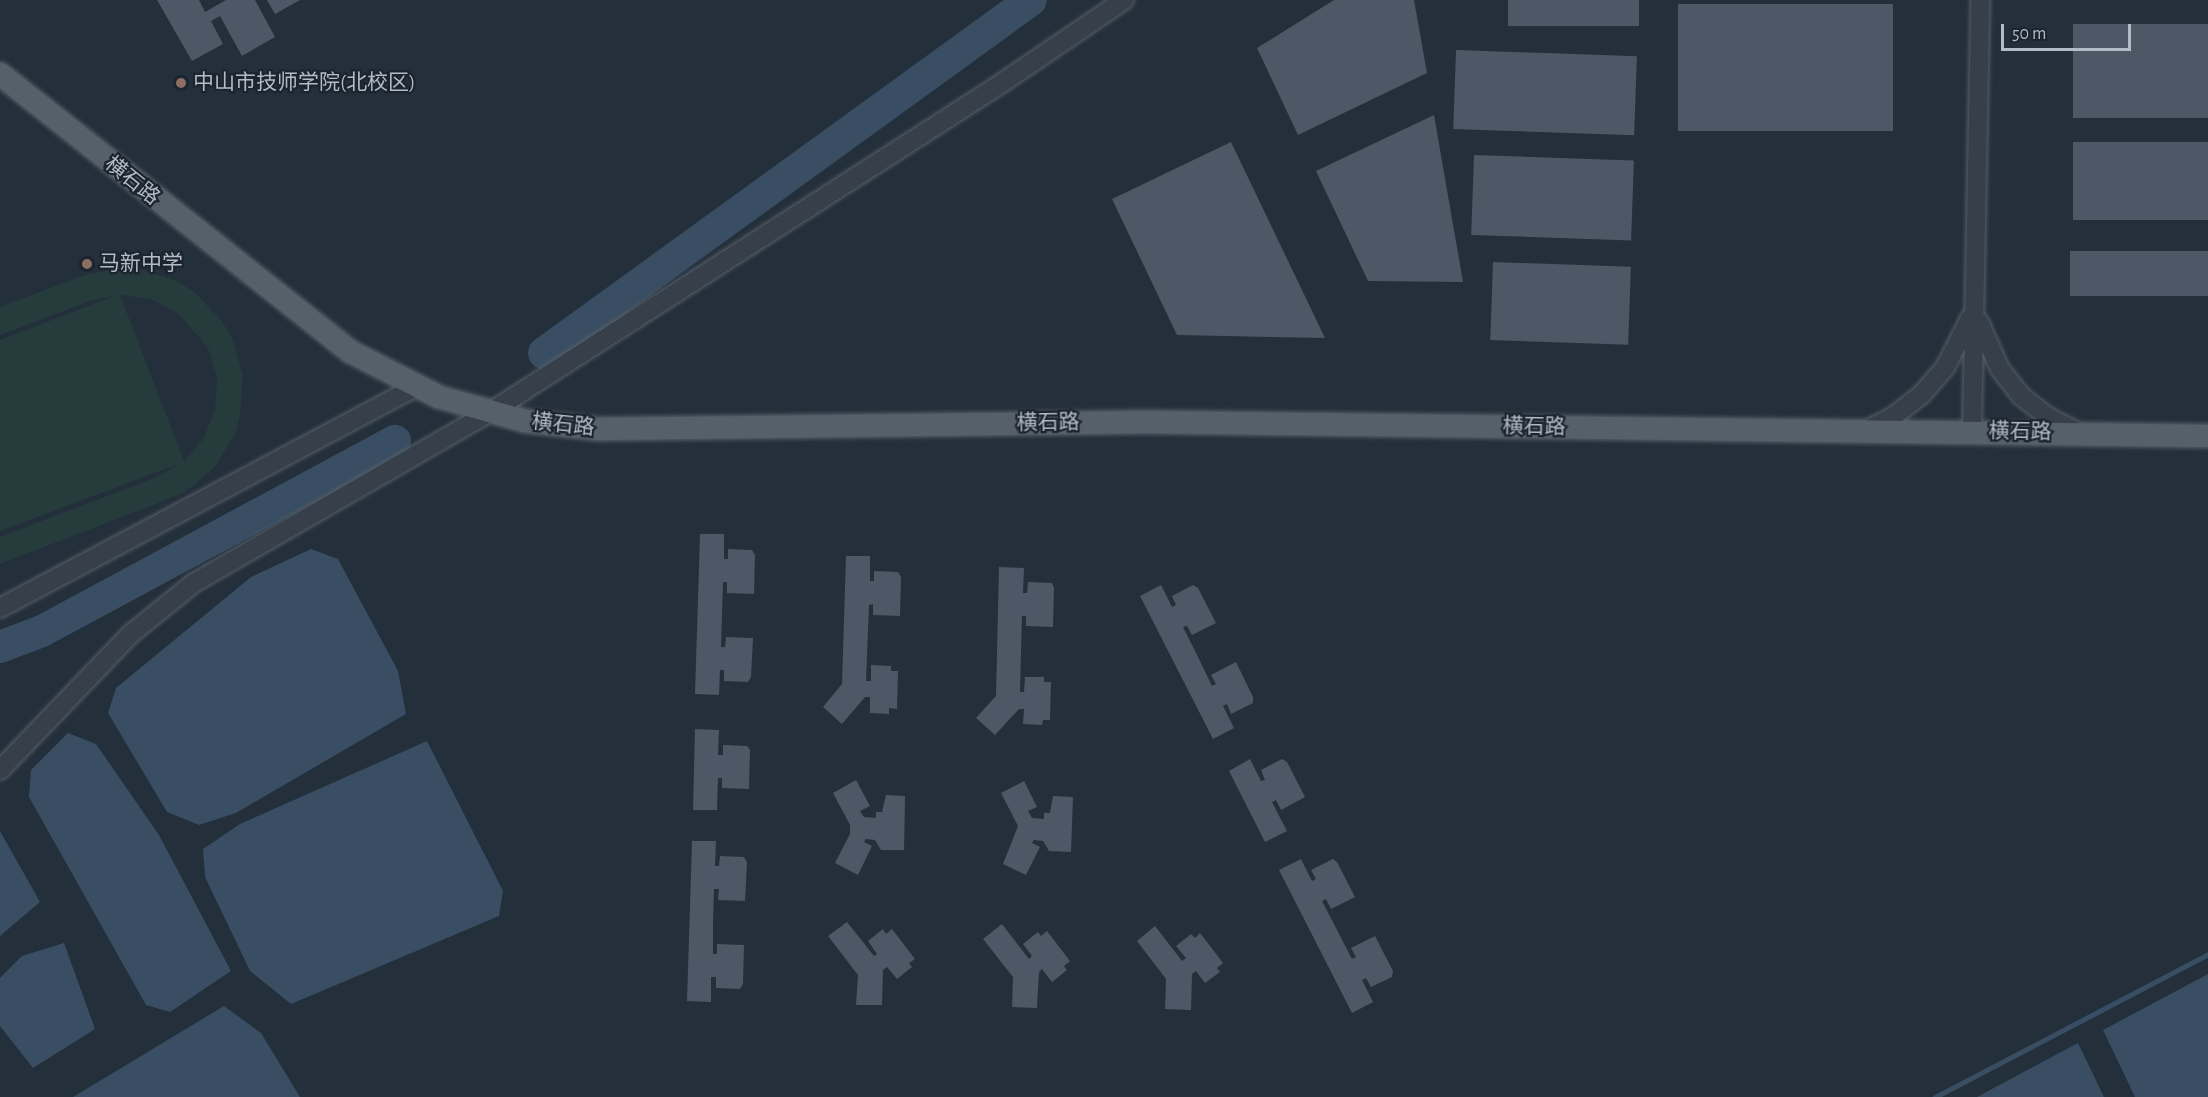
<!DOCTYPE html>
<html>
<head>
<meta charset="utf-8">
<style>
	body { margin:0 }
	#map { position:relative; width:2208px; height:1097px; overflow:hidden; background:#232f3a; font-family:"Alegreya Sans","Noto Sans SC",sans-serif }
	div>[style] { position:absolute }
	.green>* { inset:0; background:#263c3c }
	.water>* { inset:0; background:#394e63 }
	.stream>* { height:5px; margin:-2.5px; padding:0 2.5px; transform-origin:2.5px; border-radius:2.5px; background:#394e63 }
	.river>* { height:32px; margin:-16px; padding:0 16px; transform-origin:16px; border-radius:16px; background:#394e63 }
	.building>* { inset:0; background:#4c5865; transform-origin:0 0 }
	.roads { filter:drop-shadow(0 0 2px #555e68) drop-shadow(0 0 2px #555e68) }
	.minor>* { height:18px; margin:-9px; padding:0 9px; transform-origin:9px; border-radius:9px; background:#37404a }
	.major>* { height:22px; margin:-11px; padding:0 11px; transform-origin:11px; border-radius:11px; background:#55606a }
	.dots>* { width:16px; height:16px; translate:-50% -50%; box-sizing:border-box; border:3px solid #1c252f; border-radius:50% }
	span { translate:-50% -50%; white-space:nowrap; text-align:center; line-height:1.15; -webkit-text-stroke:4.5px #1c252f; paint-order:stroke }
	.poi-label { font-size:21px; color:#b2bbc6 }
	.left { translate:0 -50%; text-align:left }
	.street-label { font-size:21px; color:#b2bbc6 }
	.scale { position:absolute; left:2001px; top:24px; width:130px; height:27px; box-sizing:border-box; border:3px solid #b2bbc6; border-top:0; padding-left:8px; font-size:18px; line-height:21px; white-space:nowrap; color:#b2bbc6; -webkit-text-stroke:4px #1c252f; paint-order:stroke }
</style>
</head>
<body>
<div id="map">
	<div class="green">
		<i style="clip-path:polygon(evenodd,119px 268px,139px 269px,177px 281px,194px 292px,221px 320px,232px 337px,243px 375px,240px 415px,235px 434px,214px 468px,184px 493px,0 564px,0 537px,157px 477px,181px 463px,0 531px,0 340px,117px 295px,90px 301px,0 335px,0 307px,82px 276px,119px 268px,120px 295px,151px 299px,178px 313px,208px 348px,217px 378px,215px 409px,204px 438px,184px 461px,120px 295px)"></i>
	</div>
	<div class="water">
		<i style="clip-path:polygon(311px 549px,338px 559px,398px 671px,406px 714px,236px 813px,199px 825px,167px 812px,108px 713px,116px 688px,251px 577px)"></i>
		<i style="clip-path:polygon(68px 733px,96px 744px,159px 835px,231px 971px,170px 1012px,146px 1005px,29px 797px,31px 770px)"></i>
		<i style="clip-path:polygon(427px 741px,503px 891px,499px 916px,291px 1004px,250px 971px,205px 877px,203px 849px,240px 824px)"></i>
		<i style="clip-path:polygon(0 831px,40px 902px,0 936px)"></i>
		<i style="clip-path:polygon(64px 943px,95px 1029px,33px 1068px,0 1026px,0 978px,22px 956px)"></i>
		<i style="clip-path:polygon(2208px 974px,2208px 1097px,2135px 1097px,2103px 1030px)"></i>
		<i style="clip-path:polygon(224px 1006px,261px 1033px,300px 1097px,73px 1097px)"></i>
		<i style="clip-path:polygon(2078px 1043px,2104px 1097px,1977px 1097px)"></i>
	</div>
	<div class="stream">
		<i style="left:1935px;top:1097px;width:308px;rotate:-27.6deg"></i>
	</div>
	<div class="river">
		<i style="left:544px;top:353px;width:601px;rotate:-35.94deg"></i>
		<i style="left:0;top:647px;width:45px;rotate:-20.9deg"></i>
		<i style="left:42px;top:631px;width:401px;rotate:-28.3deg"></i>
	</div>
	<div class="building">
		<i style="clip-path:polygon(157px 0,199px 0,205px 12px,226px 0,255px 0,275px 37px,242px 56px,220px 16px,211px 21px,223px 44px,192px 61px)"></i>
		<i style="clip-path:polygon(267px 0,300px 0,275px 14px)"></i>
		<i style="clip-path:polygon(1334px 0,1414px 0,1427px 73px,1298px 135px,1257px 48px)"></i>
		<i style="left:1508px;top:0;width:131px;height:26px"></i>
		<i style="left:1678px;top:4px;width:215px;height:127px"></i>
		<i style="left:2073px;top:24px;width:135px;height:94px"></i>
		<i style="left:1456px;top:50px;width:181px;height:79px;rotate:2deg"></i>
		<i style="clip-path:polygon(1434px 115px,1463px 282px,1368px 281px,1316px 171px)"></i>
		<i style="clip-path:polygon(1231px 142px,1325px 338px,1177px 335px,1112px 199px)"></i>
		<i style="left:2073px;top:142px;width:135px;height:78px"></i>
		<i style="left:1474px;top:155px;width:160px;height:80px;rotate:2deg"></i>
		<i style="left:2070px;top:251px;width:138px;height:45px"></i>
		<i style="left:1493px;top:262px;width:138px;height:78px;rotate:2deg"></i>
		<i style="clip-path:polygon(700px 534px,724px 534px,724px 559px,728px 559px,728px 549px,752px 550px,755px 555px,754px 594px,727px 593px,727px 582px,723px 582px,721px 647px,725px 647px,726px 637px,753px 638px,751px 677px,748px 682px,724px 681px,724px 670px,720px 670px,719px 695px,695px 694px)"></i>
		<i style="clip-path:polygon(846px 556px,870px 556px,870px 581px,874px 581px,874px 571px,898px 572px,901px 577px,900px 616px,873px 615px,873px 604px,869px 605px,866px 681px,871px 681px,871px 665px,891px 666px,891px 671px,898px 671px,897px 709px,889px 708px,889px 714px,870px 713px,870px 697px,865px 697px,842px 724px,823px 707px,842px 684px)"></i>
		<i style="clip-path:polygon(999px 567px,1024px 568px,1023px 593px,1027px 593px,1028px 582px,1052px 583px,1054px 588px,1053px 627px,1026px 626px,1026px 616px,1022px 616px,1020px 692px,1024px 692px,1025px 677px,1044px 677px,1044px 682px,1051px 682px,1050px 720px,1043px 720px,1042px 725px,1023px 724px,1024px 709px,1019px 709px,995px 735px,976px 718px,996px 696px)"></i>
		<i style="clip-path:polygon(1161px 585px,1172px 607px,1176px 605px,1172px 596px,1193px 585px,1198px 588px,1216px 623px,1192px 635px,1187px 626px,1183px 627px,1198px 657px,1212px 686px,1216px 684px,1211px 675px,1236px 662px,1253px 697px,1253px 703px,1231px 714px,1227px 704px,1223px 706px,1234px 728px,1213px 739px,1140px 596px)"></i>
		<i style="clip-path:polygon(695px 729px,719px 730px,718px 755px,723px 755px,723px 745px,747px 746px,750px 750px,749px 789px,722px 788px,722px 778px,718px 778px,717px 810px,693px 810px)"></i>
		<i style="clip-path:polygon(1250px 759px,1261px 781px,1265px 780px,1261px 770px,1282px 759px,1287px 762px,1305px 797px,1281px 810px,1276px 800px,1272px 802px,1287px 831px,1265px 842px,1229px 771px)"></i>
		<i style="clip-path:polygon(856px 780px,870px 806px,860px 811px,864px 817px,876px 818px,876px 812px,882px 812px,886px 795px,905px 796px,904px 850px,881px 850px,875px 840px,866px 839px,864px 842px,872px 846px,858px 875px,835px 863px,850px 834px,850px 825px,833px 793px)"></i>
		<i style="clip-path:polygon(1024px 781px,1037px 807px,1028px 811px,1032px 818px,1044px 819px,1044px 813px,1050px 813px,1053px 796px,1073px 797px,1071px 852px,1049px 851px,1043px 841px,1034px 840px,1032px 843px,1040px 847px,1026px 875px,1003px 864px,1018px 826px,1001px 793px)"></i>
		<i style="clip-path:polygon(692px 841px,716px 841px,715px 866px,719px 866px,720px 856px,744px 857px,747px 862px,745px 901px,718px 900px,719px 889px,714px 889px,713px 922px,713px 954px,717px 954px,717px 944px,744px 945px,743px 984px,740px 989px,716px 988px,716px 977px,711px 977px,711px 1002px,687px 1001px)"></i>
		<i style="clip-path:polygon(1301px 859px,1312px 881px,1316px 879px,1311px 870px,1333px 859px,1337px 862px,1355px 897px,1331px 909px,1326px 899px,1322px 901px,1352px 959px,1356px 957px,1351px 948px,1375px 936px,1393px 971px,1392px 977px,1371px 987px,1366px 978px,1362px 980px,1373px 1002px,1352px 1013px,1279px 870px)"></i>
		<i style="clip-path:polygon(847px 922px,874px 956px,877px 954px,868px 941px,883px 929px,886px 934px,892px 929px,915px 959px,909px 963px,912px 967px,897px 979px,887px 967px,883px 970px,882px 1005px,856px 1005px,858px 975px,828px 936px)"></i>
		<i style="clip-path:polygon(1002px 924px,1029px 959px,1032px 956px,1023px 944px,1038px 932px,1041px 936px,1047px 931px,1070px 961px,1064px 966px,1067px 970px,1052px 982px,1042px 969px,1039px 972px,1037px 1008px,1012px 1007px,1013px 977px,983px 939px)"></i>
		<i style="clip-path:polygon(1155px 926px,1182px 961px,1186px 958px,1176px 946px,1191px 934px,1195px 938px,1200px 933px,1223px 963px,1217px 968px,1220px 972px,1205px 983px,1196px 971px,1192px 974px,1191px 1010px,1165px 1009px,1166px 979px,1137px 941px)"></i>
	</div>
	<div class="roads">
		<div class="minor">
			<i style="left:1979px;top:322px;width:51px;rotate:65.9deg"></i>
			<i style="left:2000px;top:369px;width:34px;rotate:52deg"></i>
			<i style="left:2021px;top:396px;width:34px;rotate:38deg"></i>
			<i style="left:2048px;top:417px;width:35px;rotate:27deg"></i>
			<i style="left:1865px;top:431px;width:33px;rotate:-27deg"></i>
			<i style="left:1894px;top:416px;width:36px;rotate:-38deg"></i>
			<i style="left:1922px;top:394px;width:35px;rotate:-49deg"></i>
			<i style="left:1945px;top:368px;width:56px;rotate:-63.4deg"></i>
			<i style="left:1972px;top:432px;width:432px;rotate:-88.9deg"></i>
			<i style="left:0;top:608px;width:470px;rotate:-28deg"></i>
			<i style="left:0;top:770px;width:190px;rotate:-46.1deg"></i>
			<i style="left:132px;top:633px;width:80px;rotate:-38.9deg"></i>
			<i style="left:194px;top:583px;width:340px;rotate:-30deg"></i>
			<i style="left:489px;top:413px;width:610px;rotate:-32.75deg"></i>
			<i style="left:1002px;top:83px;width:148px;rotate:-34.2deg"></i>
		</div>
		<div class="major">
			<i style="left:0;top:74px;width:448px;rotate:38.4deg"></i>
			<i style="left:351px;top:352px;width:99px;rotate:27.1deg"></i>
			<i style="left:439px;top:397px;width:89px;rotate:15.6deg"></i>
			<i style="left:525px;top:421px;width:73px;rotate:6.3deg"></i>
			<i style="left:598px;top:429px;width:547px;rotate:-0.73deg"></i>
			<i style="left:1145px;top:422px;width:1063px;rotate:0.75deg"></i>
		</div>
	</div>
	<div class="dots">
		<i style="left:181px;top:83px;background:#8d6e63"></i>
		<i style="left:87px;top:264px;background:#8d6e63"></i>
	</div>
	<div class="poi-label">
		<span class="left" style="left:193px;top:83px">中山市技师学院(北校区)</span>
		<span class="left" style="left:99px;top:264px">马新中学</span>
	</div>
	<div class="street-label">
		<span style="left:132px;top:181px;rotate:39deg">横石路</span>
		<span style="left:1048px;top:423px;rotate:-1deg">横石路</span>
		<span style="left:563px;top:425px;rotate:6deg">横石路</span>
		<span style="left:1534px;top:427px;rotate:1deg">横石路</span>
		<span style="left:2020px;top:432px;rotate:1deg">横石路</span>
	</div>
	<div class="scale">50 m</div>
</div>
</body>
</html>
